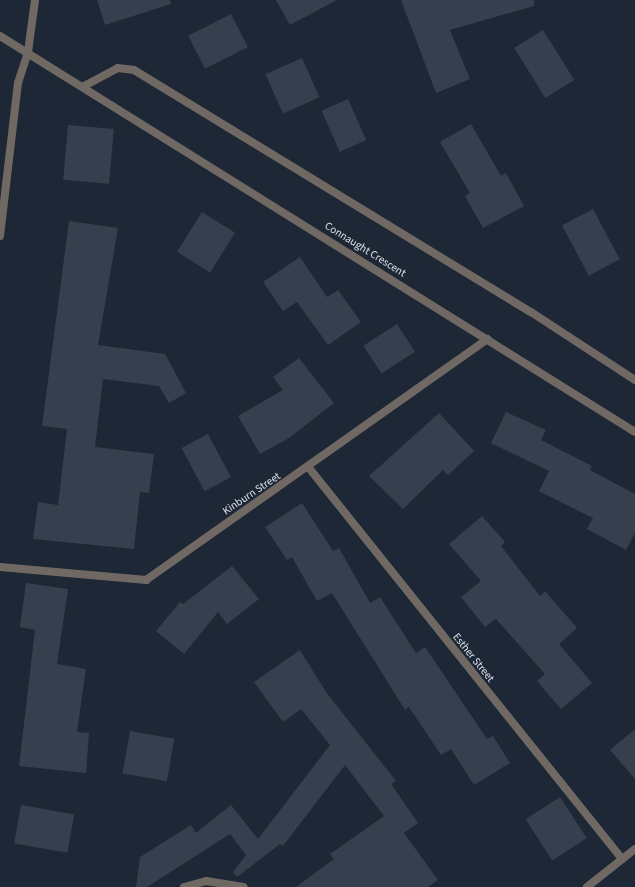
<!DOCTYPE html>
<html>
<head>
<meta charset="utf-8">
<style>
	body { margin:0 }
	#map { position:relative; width:635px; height:887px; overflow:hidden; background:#1e2735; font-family:"Source Sans 3",sans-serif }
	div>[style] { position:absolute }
	.building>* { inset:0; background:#353f4e; transform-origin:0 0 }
	.service>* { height:8px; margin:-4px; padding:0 4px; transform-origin:4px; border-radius:4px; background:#706963 }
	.minor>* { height:8px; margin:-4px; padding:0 4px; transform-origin:4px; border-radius:4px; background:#706963 }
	span { translate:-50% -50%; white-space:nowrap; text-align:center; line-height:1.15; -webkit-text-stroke:3px #1e2735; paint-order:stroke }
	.street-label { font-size:11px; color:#dbe2eb }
</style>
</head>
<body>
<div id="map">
	<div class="building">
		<i style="clip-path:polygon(97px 0,170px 0,171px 4px,105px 25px)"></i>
		<i style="clip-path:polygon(276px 0,337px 0,290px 25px)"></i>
		<i style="clip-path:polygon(401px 0,534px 0,534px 6px,450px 30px,470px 79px,436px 93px)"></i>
		<i style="left:231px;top:14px;width:37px;height:48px;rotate:63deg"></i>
		<i style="left:543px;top:30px;width:59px;height:34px;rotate:58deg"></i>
		<i style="left:302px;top:58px;width:43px;height:40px;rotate:66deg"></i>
		<i style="left:348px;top:99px;width:45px;height:29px;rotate:66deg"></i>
		<i style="clip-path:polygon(471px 124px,501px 176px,506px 173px,524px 206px,483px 228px,465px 196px,470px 193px,440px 142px)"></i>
		<i style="left:68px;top:125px;width:46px;height:55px;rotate:5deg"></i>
		<i style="left:593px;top:209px;width:57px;height:35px;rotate:62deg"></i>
		<i style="left:202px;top:212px;width:39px;height:47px;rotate:32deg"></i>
		<i style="clip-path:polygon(69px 221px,118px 228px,98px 345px,165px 354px,186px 393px,169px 403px,159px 386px,103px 379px,95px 447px,154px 454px,149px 493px,140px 492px,134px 549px,33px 539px,38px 502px,58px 505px,67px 429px,42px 426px)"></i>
		<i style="clip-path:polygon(300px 257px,327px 297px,338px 290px,361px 322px,328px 345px,297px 302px,283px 311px,263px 282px)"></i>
		<i style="left:397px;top:324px;width:33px;height:40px;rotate:57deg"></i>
		<i style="clip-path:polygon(299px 358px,334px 403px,289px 438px,260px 454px,238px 416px,283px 390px,273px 377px)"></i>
		<i style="clip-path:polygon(506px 412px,546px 430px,541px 440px,592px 466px,590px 470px,635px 494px,635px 533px,626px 550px,587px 529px,593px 518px,539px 491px,549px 471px,491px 443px)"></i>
		<i style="clip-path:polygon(439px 413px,474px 451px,448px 475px,443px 470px,403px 509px,369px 476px)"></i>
		<i style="left:208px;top:434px;width:49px;height:30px;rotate:62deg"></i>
		<i style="clip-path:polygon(302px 503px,333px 551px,339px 548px,370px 603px,380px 597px,416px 653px,425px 647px,487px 739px,493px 736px,510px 763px,474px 785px,451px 749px,441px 755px,409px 707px,405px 710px,332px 593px,317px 601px,292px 557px,287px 560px,265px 527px)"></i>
		<i style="clip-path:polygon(482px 516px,505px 542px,501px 546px,540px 596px,545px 591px,577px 628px,559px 644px,592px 683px,561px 709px,537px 681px,545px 674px,496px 619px,485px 627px,461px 597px,481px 581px,449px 544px)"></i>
		<i style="clip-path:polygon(232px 566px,259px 599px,227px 624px,218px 612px,184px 654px,156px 631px,180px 602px,183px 604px)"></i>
		<i style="clip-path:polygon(26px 583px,68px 589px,57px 664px,86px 669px,77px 732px,89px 733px,86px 773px,19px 766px,35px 630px,20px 627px)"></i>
		<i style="clip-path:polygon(300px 650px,326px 692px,396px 781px,391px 784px,418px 823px,404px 833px,438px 880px,428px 887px,296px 887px,334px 859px,330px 854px,384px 816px,345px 765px,283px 846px,280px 844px,237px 877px,233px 872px,246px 855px,230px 834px,147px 887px,136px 887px,140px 857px,191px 825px,196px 833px,231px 805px,258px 839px,330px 745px,301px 709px,283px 722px,254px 682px)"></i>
		<i style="clip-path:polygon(635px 729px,635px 779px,610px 750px)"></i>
		<i style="left:130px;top:731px;width:45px;height:43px;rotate:10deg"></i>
		<i style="left:560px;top:797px;width:49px;height:41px;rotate:57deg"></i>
		<i style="left:21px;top:805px;width:54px;height:39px;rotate:10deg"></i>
	</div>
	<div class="service">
		<i style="left:84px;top:86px;width:38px;rotate:-28deg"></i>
		<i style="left:118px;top:68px;width:16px;rotate:7deg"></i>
		<i style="left:134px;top:70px;width:465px;rotate:31.4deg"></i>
		<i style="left:531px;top:312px;width:124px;rotate:33.2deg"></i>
		<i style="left:184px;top:887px;width:23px;rotate:-15deg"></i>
		<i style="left:206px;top:881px;width:38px;rotate:9deg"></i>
	</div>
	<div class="minor">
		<i style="left:0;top:36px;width:748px;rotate:31.95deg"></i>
		<i style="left:0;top:236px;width:154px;rotate:-83.3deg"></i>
		<i style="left:18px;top:83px;width:33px;rotate:-72deg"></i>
		<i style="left:28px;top:52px;width:52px;rotate:-82.3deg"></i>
		<i style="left:309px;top:468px;width:501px;rotate:51.32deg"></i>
		<i style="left:0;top:567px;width:147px;rotate:5.1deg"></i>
		<i style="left:146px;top:580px;width:418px;rotate:-35.2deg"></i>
		<i style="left:587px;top:887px;width:61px;rotate:-38.4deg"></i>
	</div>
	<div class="street-label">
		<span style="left:365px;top:250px;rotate:32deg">Connaught Crescent</span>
		<span style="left:252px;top:494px;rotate:-34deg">Kinburn Street</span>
		<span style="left:473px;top:658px;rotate:51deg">Esther Street</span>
	</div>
</div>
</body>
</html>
